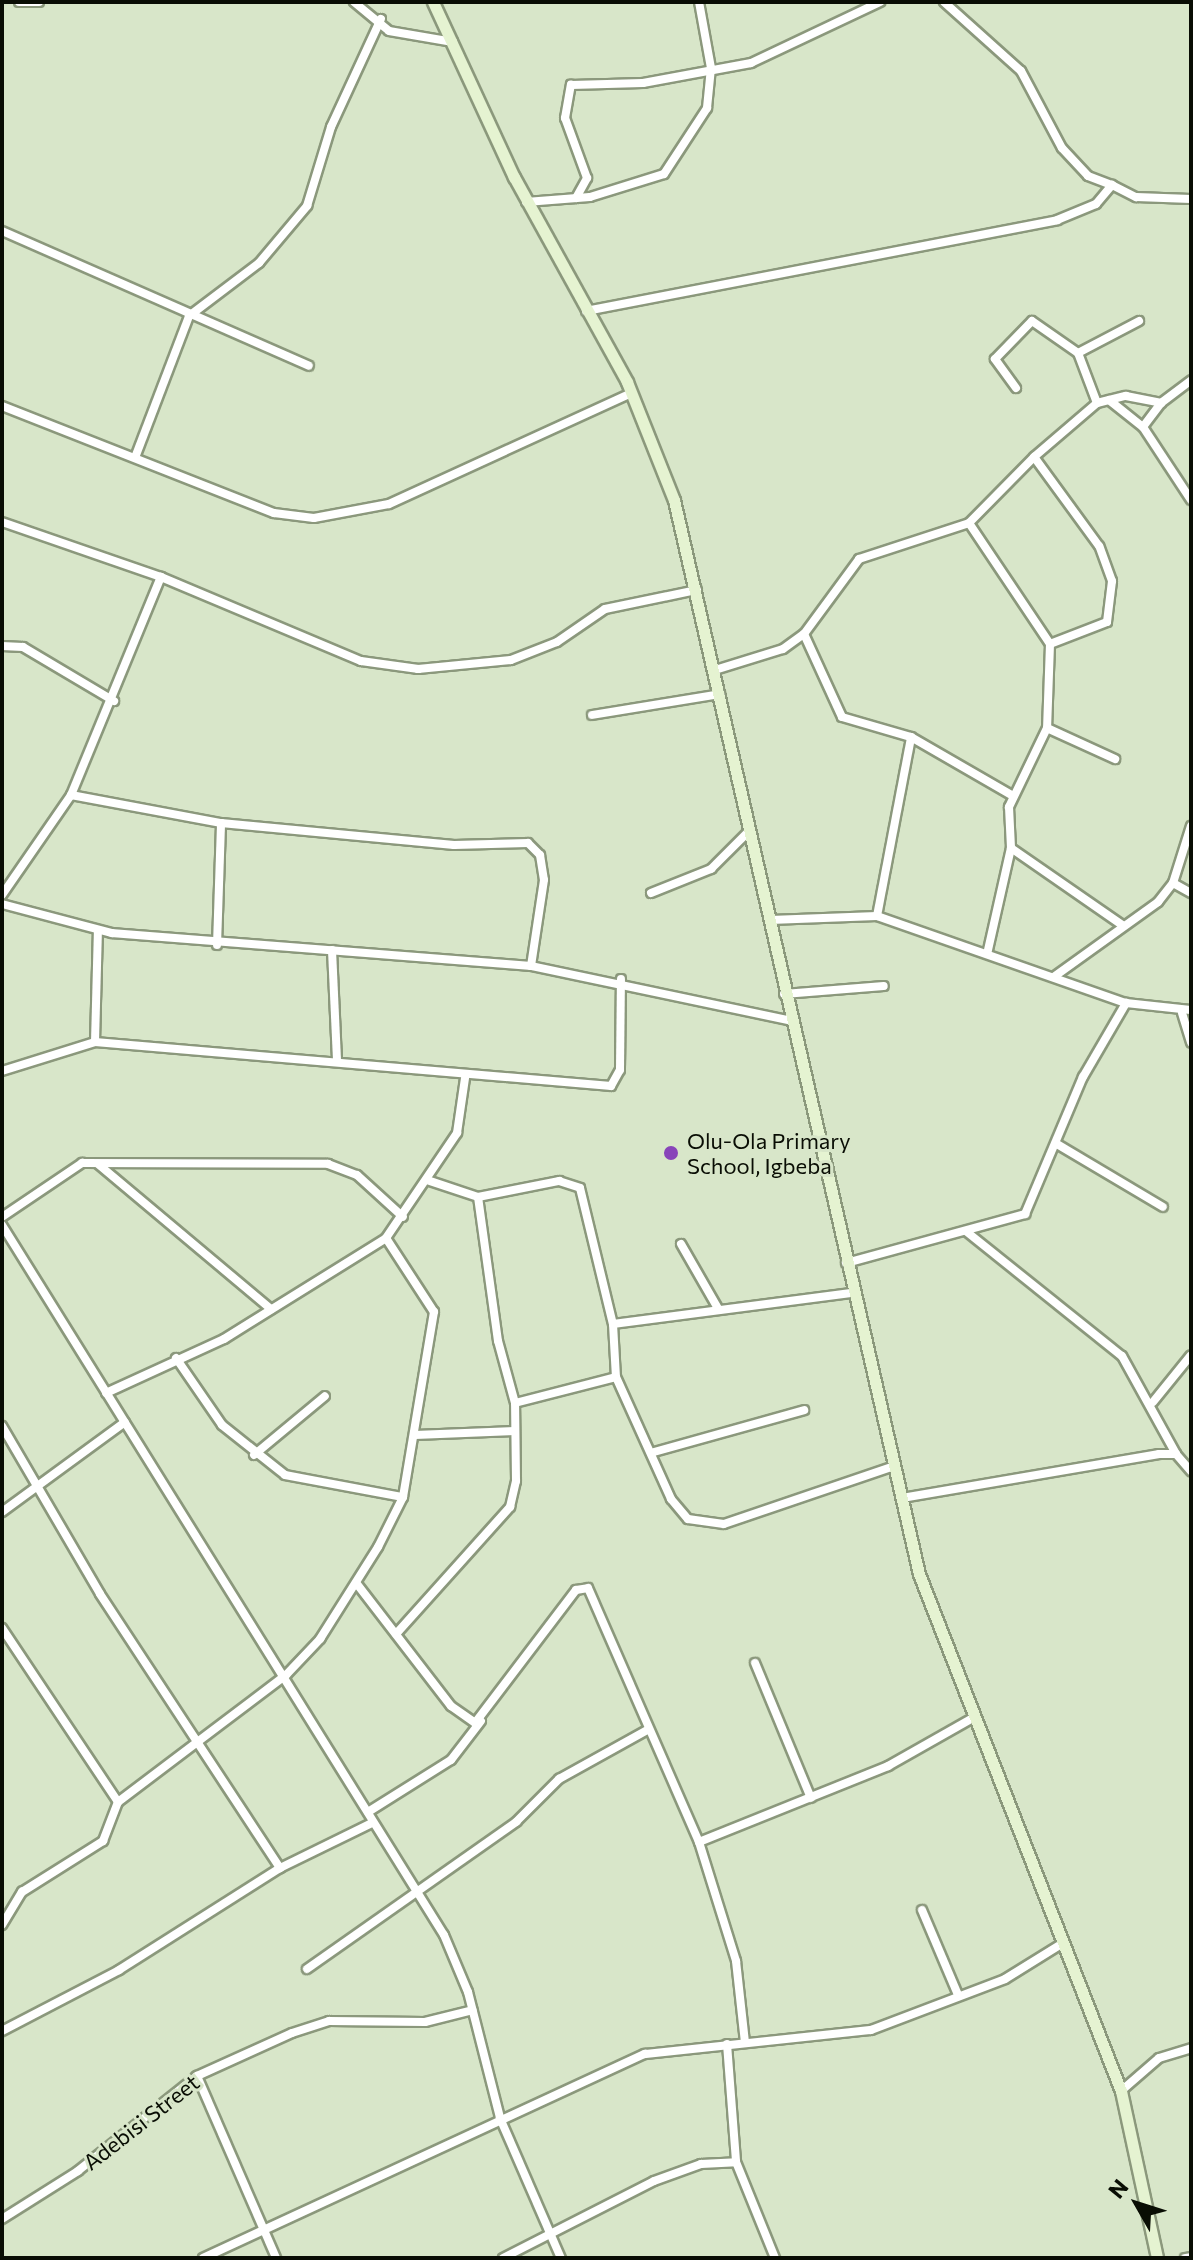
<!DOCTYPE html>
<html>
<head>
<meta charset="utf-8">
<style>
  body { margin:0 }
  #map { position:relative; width:1193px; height:2260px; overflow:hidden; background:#d8e6c9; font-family:Commissioner,sans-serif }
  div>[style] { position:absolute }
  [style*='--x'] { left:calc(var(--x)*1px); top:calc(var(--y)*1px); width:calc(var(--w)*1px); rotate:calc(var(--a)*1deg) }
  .roads { filter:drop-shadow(2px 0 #8b987c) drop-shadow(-2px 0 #8b987c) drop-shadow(0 2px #8b987c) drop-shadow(0 -2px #8b987c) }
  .street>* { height:8px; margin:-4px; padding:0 4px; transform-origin:4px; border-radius:4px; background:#fff }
  .secondary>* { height:11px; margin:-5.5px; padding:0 5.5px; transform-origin:5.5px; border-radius:5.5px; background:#e5f3d1 }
  .dots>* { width:22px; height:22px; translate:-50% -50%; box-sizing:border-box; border:4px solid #d8e6c9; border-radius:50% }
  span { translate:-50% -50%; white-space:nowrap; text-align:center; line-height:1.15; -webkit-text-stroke:6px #d8e6c9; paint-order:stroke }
  .poi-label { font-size:22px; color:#090d04 }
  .left { translate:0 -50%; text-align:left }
  .street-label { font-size:22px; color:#090d04 }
  .frame { position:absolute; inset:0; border:4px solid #090d04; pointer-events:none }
  .north { position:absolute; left:1097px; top:2164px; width:80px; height:80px; -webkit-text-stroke:6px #d8e6c9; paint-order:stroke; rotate:309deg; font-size:22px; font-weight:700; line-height:32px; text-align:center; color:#090d04 }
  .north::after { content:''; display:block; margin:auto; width:28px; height:36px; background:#090d04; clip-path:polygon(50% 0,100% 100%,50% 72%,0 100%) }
</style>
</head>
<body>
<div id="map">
  <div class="roads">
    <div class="street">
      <i style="--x:19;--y:2;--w:20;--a:0"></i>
      <i style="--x:354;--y:2;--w:45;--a:39.6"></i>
      <i style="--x:389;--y:31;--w:65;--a:9.8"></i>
      <i style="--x:944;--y:2;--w:103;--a:41.9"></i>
      <i style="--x:1021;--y:71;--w:87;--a:62"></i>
      <i style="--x:1062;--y:148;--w:38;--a:47"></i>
      <i style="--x:1088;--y:176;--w:26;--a:21"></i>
      <i style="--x:576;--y:198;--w:23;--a:-61"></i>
      <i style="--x:587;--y:178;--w:64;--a:-110.1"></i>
      <i style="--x:565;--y:118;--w:34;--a:-80"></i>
      <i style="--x:571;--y:85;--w:72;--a:-1.6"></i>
      <i style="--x:643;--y:83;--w:110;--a:-10.5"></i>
      <i style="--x:751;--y:63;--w:143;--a:-25.3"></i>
      <i style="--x:526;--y:202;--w:64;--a:-4.5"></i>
      <i style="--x:590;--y:197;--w:77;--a:-17.3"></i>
      <i style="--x:664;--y:174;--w:79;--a:-56.9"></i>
      <i style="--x:707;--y:108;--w:40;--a:-84.3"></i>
      <i style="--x:711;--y:68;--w:67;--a:-100.3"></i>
      <i style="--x:2;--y:231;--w:335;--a:23.7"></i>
      <i style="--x:586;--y:311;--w:480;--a:-10.9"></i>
      <i style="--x:1057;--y:220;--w:42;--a:-22.3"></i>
      <i style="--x:1096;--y:204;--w:25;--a:-50"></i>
      <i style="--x:1112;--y:185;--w:27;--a:27"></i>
      <i style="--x:1136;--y:197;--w:55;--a:2.1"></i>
      <i style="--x:1016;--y:388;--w:36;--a:-126"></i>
      <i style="--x:995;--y:359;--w:53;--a:-45.8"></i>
      <i style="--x:1032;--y:321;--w:56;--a:34.8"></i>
      <i style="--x:1109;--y:400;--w:43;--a:38.5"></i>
      <i style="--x:1097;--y:403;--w:53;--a:-110.8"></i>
      <i style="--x:1078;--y:353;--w:69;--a:-27.7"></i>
      <i style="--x:1161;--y:403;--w:30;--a:127"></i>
      <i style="--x:1143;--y:427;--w:87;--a:56.7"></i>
      <i style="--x:2;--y:406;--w:292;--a:21.5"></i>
      <i style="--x:274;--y:513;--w:40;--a:7.1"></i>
      <i style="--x:314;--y:518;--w:76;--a:-10.6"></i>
      <i style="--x:389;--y:504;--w:267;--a:-24.6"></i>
      <i style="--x:136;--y:455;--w:149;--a:-69.1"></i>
      <i style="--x:189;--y:316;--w:88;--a:-37.1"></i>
      <i style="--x:259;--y:263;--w:75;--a:-49.9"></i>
      <i style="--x:307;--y:206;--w:83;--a:-73.1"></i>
      <i style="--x:331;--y:127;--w:119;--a:-65.2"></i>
      <i style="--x:2;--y:522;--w:168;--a:19.1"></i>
      <i style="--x:161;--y:577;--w:217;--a:22.8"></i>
      <i style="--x:361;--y:661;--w:58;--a:8"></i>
      <i style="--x:418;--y:669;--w:93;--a:-5.5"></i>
      <i style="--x:511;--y:660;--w:49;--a:-21.4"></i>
      <i style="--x:557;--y:642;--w:58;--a:-34.5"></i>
      <i style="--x:605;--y:609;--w:94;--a:-11.7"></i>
      <i style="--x:969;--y:523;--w:146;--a:56.2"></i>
      <i style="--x:1050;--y:644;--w:84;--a:92"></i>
      <i style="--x:1047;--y:728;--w:88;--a:115.7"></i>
      <i style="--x:1009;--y:807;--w:41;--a:87.2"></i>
      <i style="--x:1011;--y:848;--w:105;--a:102.7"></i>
      <i style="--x:804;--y:634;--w:91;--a:65.4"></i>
      <i style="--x:842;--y:717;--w:72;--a:16.2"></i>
      <i style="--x:911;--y:737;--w:118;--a:30"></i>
      <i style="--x:1050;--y:644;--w:61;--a:-21.1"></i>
      <i style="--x:1107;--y:622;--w:41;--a:-83"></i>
      <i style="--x:1112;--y:581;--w:37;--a:-110"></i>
      <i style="--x:1099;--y:546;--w:110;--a:-126.1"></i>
      <i style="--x:1034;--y:457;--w:83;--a:-40.6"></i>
      <i style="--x:1097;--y:403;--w:30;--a:-14"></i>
      <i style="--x:1126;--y:396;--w:36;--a:11"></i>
      <i style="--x:1161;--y:403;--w:38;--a:-37"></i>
      <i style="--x:2;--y:646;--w:21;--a:3"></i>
      <i style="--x:23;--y:647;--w:106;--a:30.7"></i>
      <i style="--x:715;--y:670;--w:71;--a:-17.2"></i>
      <i style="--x:783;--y:649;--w:26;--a:-36"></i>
      <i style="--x:804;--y:634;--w:93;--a:-53.7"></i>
      <i style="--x:859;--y:559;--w:116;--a:-18.1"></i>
      <i style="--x:969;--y:523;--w:93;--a:-45.4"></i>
      <i style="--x:592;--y:715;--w:130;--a:-9.3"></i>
      <i style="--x:1047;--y:728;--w:75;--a:24.5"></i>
      <i style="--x:71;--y:795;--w:153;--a:10.6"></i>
      <i style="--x:221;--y:823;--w:234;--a:5.4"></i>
      <i style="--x:454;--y:845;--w:74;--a:-1.5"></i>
      <i style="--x:528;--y:843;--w:17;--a:45"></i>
      <i style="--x:540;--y:855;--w:25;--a:81"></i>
      <i style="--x:544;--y:880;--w:87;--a:98.6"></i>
      <i style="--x:1011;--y:848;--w:135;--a:34.7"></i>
      <i style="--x:1173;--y:883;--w:21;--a:29"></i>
      <i style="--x:651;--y:893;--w:65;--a:-21.8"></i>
      <i style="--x:711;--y:869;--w:54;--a:-45"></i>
      <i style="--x:2;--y:895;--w:121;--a:-55.4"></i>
      <i style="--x:71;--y:795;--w:236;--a:-67.6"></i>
      <i style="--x:2;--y:904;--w:114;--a:14.8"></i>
      <i style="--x:112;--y:933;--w:420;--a:4.5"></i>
      <i style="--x:531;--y:966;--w:266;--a:11.9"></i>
      <i style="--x:877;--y:916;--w:182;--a:-79.2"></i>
      <i style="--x:770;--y:920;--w:107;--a:-2.1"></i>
      <i style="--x:877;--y:916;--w:264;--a:19.3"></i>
      <i style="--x:1126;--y:1003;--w:65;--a:6.1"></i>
      <i style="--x:217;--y:945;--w:122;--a:-88.1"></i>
      <i style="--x:332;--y:950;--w:110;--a:87.4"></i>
      <i style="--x:1055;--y:976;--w:127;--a:-35.7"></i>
      <i style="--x:1158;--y:902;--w:24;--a:-52"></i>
      <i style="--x:1173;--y:883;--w:60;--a:-72.5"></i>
      <i style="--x:784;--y:994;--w:100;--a:-4.6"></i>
      <i style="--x:1182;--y:1013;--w:31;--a:73"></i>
      <i style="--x:95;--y:1042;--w:518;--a:4.87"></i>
      <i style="--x:611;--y:1086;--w:18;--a:-61"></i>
      <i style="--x:620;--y:1070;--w:91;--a:-89.4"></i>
      <i style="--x:2;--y:1071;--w:97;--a:-17.3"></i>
      <i style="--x:95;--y:1042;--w:112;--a:-88.5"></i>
      <i style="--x:1057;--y:1144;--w:123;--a:30.7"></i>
      <i style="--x:98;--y:1164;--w:226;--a:40"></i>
      <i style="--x:478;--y:1197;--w:83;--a:-11.2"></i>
      <i style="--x:559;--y:1181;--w:22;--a:18"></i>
      <i style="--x:580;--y:1188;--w:140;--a:76.4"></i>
      <i style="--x:613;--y:1324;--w:53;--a:86.8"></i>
      <i style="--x:616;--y:1377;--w:134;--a:65.7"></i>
      <i style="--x:671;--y:1499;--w:26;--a:50"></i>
      <i style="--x:688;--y:1519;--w:36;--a:8"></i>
      <i style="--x:724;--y:1524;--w:176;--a:-18.8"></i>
      <i style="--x:2;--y:1217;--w:97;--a:-34"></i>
      <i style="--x:82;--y:1163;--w:246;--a:0.2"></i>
      <i style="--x:328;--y:1164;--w:31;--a:21"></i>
      <i style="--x:357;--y:1175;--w:62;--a:42.4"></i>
      <i style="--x:2;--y:1225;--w:836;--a:58.1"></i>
      <i style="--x:444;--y:1935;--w:62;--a:67.2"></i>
      <i style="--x:468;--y:1992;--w:130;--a:75.7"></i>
      <i style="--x:500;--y:2118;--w:153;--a:66.5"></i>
      <i style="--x:967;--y:1232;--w:198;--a:38.7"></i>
      <i style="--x:1122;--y:1356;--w:112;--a:61.1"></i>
      <i style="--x:681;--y:1244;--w:76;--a:60.1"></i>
      <i style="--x:846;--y:1263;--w:186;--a:-15.3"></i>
      <i style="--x:1025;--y:1214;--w:149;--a:-67.1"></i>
      <i style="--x:1083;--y:1077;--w:86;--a:-59.8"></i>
      <i style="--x:613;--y:1324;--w:240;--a:-7.4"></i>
      <i style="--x:176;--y:1358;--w:81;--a:55.5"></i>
      <i style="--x:222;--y:1425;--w:80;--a:38.4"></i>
      <i style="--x:285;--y:1475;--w:120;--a:10.6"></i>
      <i style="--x:106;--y:1393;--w:130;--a:-24.6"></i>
      <i style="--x:224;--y:1339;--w:191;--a:-31.9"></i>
      <i style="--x:386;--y:1238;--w:127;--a:-55.9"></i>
      <i style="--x:457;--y:1133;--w:56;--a:-81.7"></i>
      <i style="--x:1153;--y:1402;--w:60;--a:-51"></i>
      <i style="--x:515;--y:1403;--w:104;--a:-14.4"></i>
      <i style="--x:2;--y:1426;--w:194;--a:59.7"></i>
      <i style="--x:100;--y:1594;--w:328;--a:56.7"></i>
      <i style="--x:415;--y:1435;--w:100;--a:-2.3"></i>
      <i style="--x:654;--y:1452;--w:156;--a:-15.6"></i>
      <i style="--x:254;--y:1455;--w:92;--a:-39.7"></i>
      <i style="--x:902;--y:1498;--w:261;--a:-9.7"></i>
      <i style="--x:1159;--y:1454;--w:17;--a:0"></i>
      <i style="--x:1176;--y:1454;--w:23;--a:49"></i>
      <i style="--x:2;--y:1512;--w:152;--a:-36.2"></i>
      <i style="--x:357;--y:1584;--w:154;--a:52.4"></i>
      <i style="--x:451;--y:1706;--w:29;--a:35"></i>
      <i style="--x:475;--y:1723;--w:167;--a:-52.8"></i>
      <i style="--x:576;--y:1590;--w:12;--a:-9"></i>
      <i style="--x:588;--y:1588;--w:277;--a:66.4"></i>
      <i style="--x:699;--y:1842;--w:125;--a:72.7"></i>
      <i style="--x:736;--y:1961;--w:81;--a:83.7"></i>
      <i style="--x:2;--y:1628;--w:209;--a:56.3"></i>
      <i style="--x:396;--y:1634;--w:171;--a:-48.1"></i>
      <i style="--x:510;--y:1507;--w:27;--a:-77"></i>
      <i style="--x:516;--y:1481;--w:78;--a:-90.7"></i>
      <i style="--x:515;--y:1403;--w:64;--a:-105.3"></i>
      <i style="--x:498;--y:1341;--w:145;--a:-97.9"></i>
      <i style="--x:478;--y:1197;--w:51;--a:-161.6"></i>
      <i style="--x:755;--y:1663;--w:146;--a:67.5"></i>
      <i style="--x:368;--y:1812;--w:98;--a:-32.1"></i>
      <i style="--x:451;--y:1760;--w:49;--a:-52.4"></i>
      <i style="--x:699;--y:1842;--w:204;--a:-21.9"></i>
      <i style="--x:888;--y:1766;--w:98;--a:-29.5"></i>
      <i style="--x:922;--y:1910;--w:92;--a:67"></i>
      <i style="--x:2;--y:1925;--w:39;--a:-59"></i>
      <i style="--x:22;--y:1892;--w:96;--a:-32.2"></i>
      <i style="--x:103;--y:1841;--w:42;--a:-69"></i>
      <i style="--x:118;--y:1802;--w:211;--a:-37.1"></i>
      <i style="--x:286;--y:1675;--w:50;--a:-46.6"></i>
      <i style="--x:320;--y:1639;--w:109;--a:-57.8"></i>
      <i style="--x:378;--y:1547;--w:56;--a:-63.4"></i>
      <i style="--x:403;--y:1497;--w:188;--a:-80.5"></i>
      <i style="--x:434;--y:1312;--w:88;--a:-123"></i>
      <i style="--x:307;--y:1969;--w:256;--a:-35.1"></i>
      <i style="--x:516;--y:1822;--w:61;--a:-45"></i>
      <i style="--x:559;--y:1779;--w:101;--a:-29.1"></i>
      <i style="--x:2;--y:2031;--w:132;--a:-27.5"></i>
      <i style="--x:119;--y:1970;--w:191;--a:-32.4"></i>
      <i style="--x:280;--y:1868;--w:102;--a:-26.1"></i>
      <i style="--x:727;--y:2044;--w:118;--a:85.6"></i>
      <i style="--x:736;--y:2162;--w:104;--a:67.9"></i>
      <i style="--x:197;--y:2076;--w:198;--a:66.5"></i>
      <i style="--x:1121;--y:2091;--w:50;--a:-41"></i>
      <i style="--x:1159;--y:2058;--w:34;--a:-17"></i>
      <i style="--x:2;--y:2219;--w:90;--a:-32.3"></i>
      <i style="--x:78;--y:2171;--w:152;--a:-38.6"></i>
      <i style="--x:197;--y:2076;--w:104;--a:-24.4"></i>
      <i style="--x:292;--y:2033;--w:39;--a:-18"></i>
      <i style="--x:329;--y:2021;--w:96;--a:0.6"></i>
      <i style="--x:425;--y:2022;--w:49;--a:-14"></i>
      <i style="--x:203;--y:2258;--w:487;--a:-24.8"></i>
      <i style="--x:645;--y:2054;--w:227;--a:-6.1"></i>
      <i style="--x:871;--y:2030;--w:143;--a:-20.8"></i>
      <i style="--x:1005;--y:1979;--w:68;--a:-31.8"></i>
      <i style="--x:503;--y:2258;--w:169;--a:-27"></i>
      <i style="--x:654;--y:2181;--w:50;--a:-19.9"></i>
      <i style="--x:701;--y:2164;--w:35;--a:-3"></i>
      <i style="--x:1185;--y:2258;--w:6;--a:-9"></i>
    </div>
    <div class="secondary">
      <i style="--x:433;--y:2;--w:193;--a:65.2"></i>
      <i style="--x:514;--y:177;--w:234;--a:61.1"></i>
      <i style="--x:627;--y:382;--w:127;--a:68.3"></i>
      <i style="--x:674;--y:500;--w:1102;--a:77.15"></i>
      <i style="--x:919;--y:1574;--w:555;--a:68.66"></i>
      <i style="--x:1121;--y:2091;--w:171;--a:77.8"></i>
    </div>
  </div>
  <div class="dots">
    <i style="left:671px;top:1153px;background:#8844b9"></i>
  </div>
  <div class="poi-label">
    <span class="left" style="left:687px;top:1153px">Olu-Ola Primary<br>School, Igbeba</span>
  </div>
  <div class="street-label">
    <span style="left:141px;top:2122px;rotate:-38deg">Adebisi Street</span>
  </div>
  <div class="frame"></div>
  <div class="north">N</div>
</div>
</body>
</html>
